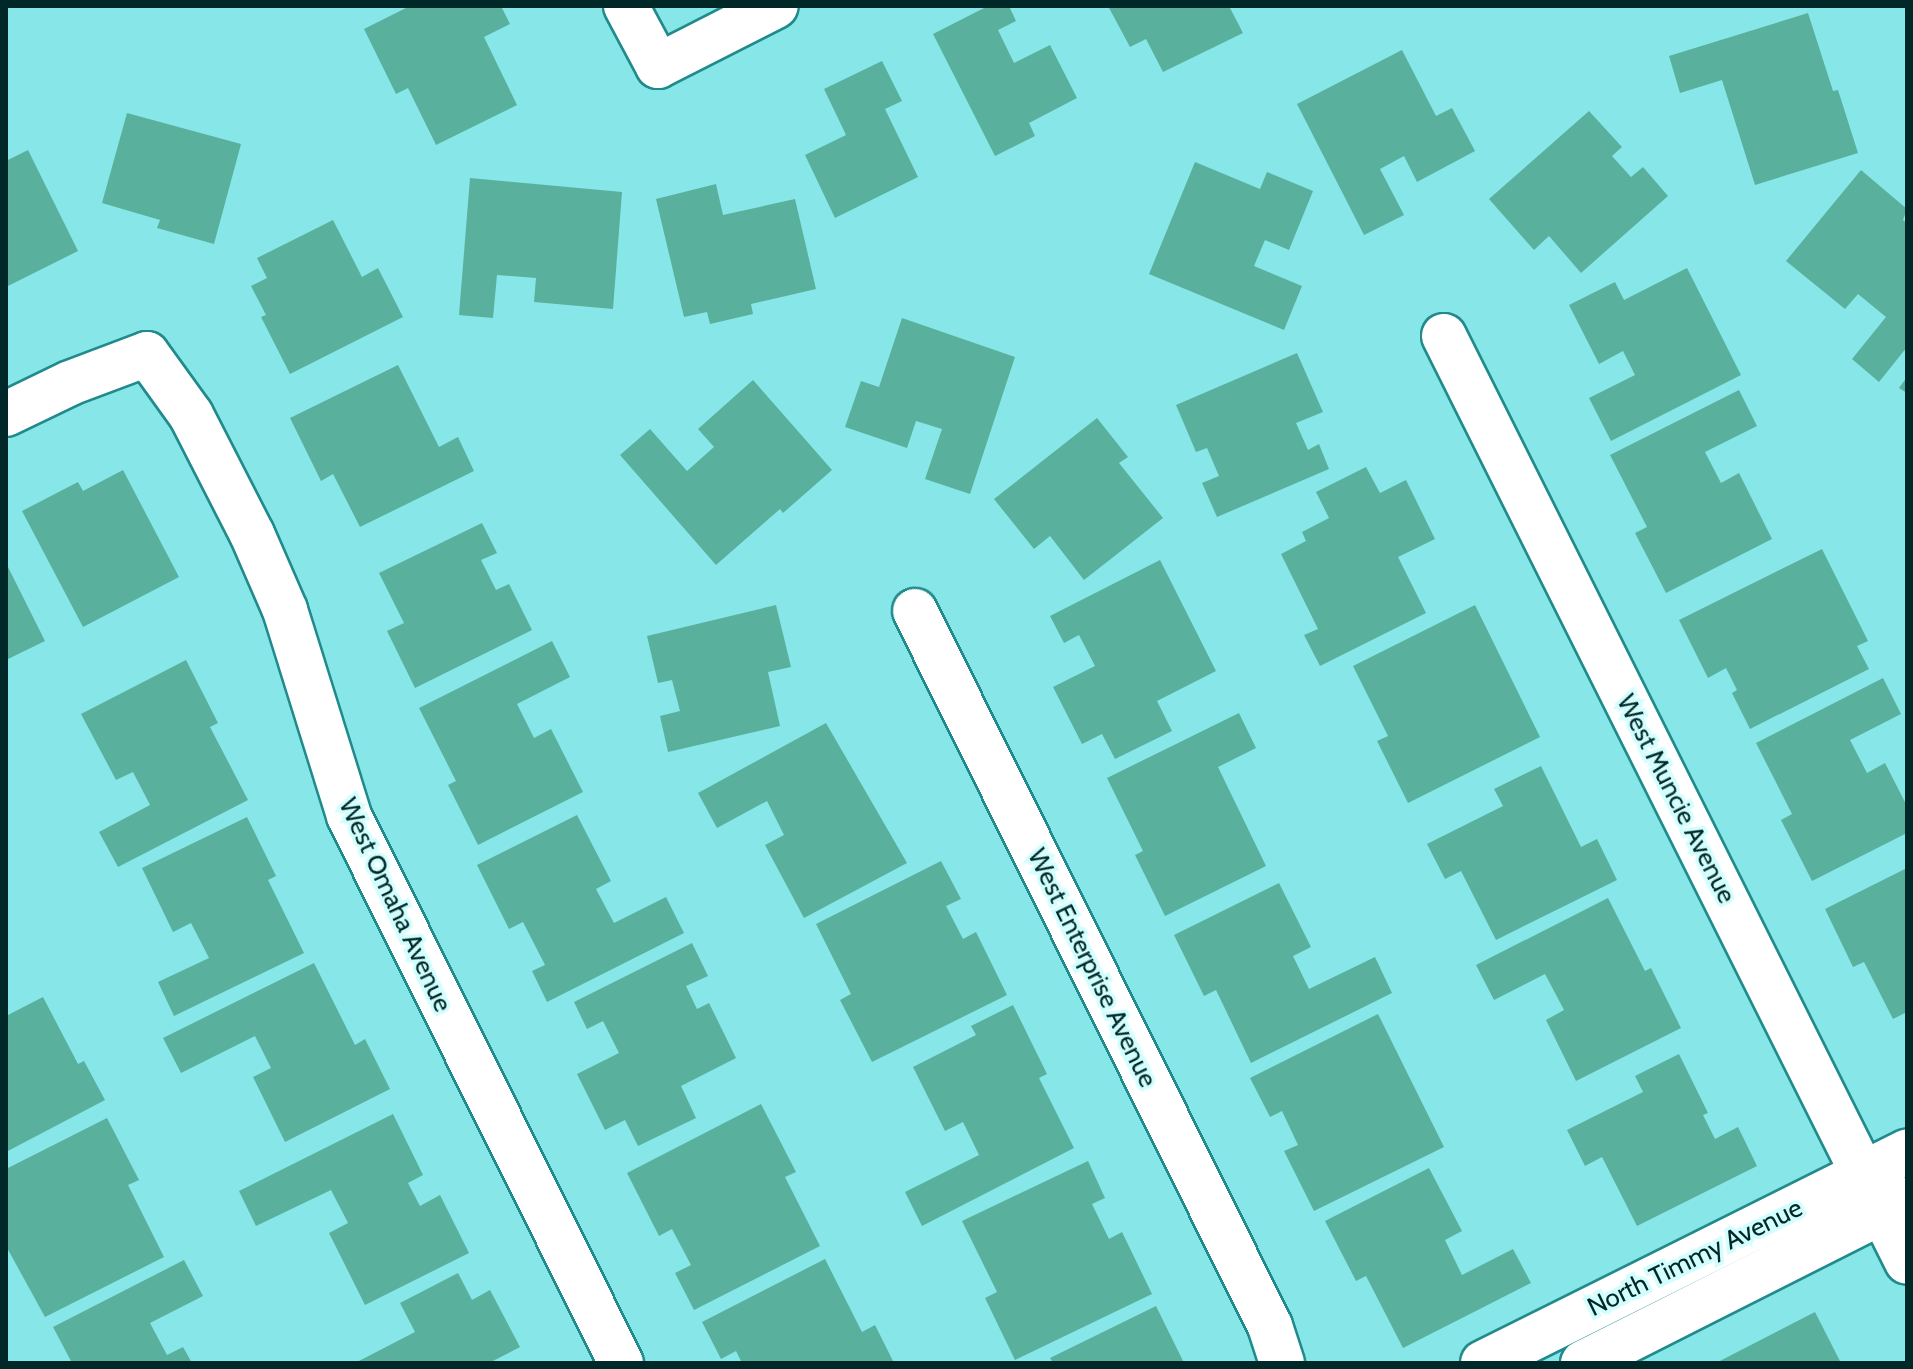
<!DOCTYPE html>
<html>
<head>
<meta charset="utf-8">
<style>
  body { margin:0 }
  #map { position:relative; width:1913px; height:1369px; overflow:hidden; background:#87e6e7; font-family:Cabin,sans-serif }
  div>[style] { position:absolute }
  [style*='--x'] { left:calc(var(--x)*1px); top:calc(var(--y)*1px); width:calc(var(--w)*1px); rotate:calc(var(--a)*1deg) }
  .building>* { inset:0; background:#59b19d }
  .roads { filter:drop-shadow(2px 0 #218a8c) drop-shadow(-2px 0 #218a8c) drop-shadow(0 2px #218a8c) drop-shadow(0 -2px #218a8c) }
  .minor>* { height:44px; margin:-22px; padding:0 22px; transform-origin:22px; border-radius:22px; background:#fff }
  span { translate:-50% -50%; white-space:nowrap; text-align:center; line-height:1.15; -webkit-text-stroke:7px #d2fefe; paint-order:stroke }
  .street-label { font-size:26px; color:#002829 }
  .frame { position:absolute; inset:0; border:8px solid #002829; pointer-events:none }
</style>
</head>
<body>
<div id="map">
  <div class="building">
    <i style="clip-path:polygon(410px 6px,501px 6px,510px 24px,484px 37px,517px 105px,436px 145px,408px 88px,396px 94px,364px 29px)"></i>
    <i style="clip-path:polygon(988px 6px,1009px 6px,1016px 21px,998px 30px,1014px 63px,1050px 45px,1077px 98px,1029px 123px,1035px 136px,995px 156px,933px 34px)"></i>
    <i style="clip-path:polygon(1108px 6px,1229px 6px,1243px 33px,1163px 72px,1146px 39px,1130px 47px)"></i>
    <i style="clip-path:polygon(1808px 13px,1833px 91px,1838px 90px,1858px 153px,1755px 185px,1722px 80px,1680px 93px,1669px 56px)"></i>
    <i style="clip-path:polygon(1402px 50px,1436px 116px,1452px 108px,1475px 151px,1417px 182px,1404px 156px,1380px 169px,1404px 215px,1364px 235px,1297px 104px)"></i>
    <i style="clip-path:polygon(882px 61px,902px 101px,885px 109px,918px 177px,835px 218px,805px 155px,846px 135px,824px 89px)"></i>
    <i style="clip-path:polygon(1589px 111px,1622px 147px,1612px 156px,1631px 177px,1643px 167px,1668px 196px,1581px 273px,1549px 236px,1534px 250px,1489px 199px)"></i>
    <i style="clip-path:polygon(127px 113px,241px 144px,214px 244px,157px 228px,160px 220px,102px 203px)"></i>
    <i style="clip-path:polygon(28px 150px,78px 251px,6px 287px,6px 161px)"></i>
    <i style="clip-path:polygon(1195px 162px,1260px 189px,1267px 172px,1313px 191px,1289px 250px,1265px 240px,1254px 266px,1302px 286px,1284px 330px,1149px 274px)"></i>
    <i style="clip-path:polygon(1861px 170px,1907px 209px,1903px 220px,1907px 223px,1907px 347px,1879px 382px,1852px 359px,1886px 317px,1858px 294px,1845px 309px,1786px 261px)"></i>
    <i style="clip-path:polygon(470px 178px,622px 192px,613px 309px,534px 302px,536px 278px,497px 275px,493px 318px,459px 315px)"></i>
    <i style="clip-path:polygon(716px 184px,723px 215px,795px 199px,816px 289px,751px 304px,753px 314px,710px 324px,707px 312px,684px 317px,656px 199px)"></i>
    <i style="clip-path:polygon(333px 220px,362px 277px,378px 268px,403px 317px,290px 374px,261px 317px,266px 315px,251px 286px,267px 278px,257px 258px)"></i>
    <i style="clip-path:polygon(1687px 268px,1741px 375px,1611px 441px,1589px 398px,1635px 375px,1623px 351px,1599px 364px,1569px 305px,1615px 282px,1624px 300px)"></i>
    <i style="clip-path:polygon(902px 318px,1015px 357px,970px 494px,925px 479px,942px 429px,916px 421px,907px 448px,845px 427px,861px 381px,879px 387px)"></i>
    <i style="clip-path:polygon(1297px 353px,1323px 412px,1296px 423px,1308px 450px,1319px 444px,1329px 469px,1217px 517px,1202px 483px,1219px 476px,1207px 448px,1196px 452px,1176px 405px)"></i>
    <i style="clip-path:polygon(398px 365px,439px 447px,458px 437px,474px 471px,360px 527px,333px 474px,321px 481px,290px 418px)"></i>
    <i style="clip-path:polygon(1907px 377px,1907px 393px,1899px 388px)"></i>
    <i style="clip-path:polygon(753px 380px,832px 470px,783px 513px,780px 509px,716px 565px,620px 455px,650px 429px,687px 471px,714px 447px,698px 429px)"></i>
    <i style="clip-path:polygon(1739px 390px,1757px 426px,1705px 452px,1721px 483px,1739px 473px,1772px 539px,1666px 593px,1635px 533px,1647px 527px,1610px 455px)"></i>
    <i style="clip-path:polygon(1097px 418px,1128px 457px,1119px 463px,1163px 518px,1084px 580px,1050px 536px,1034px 549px,994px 499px)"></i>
    <i style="clip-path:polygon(1366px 467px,1380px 493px,1406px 480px,1435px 539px,1398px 557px,1426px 613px,1320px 666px,1304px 635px,1318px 629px,1281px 554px,1306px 541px,1302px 532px,1329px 518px,1316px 492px)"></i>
    <i style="clip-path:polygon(123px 470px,179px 577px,83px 627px,22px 511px,78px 482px,83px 491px)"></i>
    <i style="clip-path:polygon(482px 523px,497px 553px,481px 560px,496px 590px,509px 584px,532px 630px,415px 688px,387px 631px,404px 623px,379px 573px)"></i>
    <i style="clip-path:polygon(1822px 549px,1868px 641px,1857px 646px,1869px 669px,1750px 729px,1732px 693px,1737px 690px,1726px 668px,1708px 678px,1679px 620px)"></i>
    <i style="clip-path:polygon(1160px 560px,1216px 671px,1157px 701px,1172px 731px,1115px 759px,1102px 734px,1082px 744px,1053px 687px,1095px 666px,1079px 635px,1064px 643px,1050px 616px)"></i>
    <i style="clip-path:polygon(6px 563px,45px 641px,6px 660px)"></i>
    <i style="clip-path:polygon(776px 605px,791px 667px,768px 672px,780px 726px,668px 752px,660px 716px,680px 711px,672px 680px,658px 683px,647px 636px)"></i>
    <i style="clip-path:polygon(1475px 605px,1540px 737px,1408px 803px,1377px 741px,1388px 736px,1353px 666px)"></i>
    <i style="clip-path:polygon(552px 641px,570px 677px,517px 704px,534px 738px,551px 729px,583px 792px,478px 845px,448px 785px,456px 781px,419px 708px)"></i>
    <i style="clip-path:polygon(186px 660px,218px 723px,210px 727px,248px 800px,118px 867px,99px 832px,150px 805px,133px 772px,116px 780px,81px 714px)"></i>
    <i style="clip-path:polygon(1883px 678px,1901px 714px,1850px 740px,1867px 773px,1885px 763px,1907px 806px,1907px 833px,1812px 881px,1781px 820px,1792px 814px,1756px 743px)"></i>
    <i style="clip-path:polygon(1239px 713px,1256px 748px,1218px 767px,1266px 866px,1165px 916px,1135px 855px,1143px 851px,1107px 778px)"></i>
    <i style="clip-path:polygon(826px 723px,907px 863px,804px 918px,765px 845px,784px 835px,767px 801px,717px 828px,698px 793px)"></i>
    <i style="clip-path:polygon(1541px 766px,1581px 847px,1597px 839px,1617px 880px,1496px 940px,1461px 871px,1445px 879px,1427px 844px,1503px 806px,1494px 789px)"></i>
    <i style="clip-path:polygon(577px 815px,611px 881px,596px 889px,614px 923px,666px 897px,684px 933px,547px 1002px,532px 971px,545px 965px,523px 922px,509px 929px,477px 865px)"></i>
    <i style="clip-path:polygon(247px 817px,276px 876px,268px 880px,304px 953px,174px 1016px,158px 982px,209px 958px,191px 923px,173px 932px,142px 868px)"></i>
    <i style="clip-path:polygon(941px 861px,961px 899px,946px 906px,963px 939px,976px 932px,1007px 995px,872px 1062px,840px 1000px,851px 994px,816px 924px)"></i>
    <i style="clip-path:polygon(1907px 868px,1907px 1012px,1893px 1019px,1864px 962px,1853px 967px,1825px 909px)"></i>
    <i style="clip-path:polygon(1279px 883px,1311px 947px,1293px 956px,1309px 989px,1375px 957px,1392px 993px,1251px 1063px,1216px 990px,1204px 996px,1174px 935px)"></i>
    <i style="clip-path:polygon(1608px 898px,1645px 971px,1651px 968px,1681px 1028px,1576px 1081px,1546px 1020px,1564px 1010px,1545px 974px,1494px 1000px,1476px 965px)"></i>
    <i style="clip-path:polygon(692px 943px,708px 976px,686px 986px,697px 1009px,709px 1003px,736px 1058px,681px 1086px,696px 1118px,638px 1146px,625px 1120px,605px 1130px,577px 1074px,619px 1053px,603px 1021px,587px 1029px,574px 1002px)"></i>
    <i style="clip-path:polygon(314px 963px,355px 1045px,365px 1039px,390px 1089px,285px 1142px,253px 1077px,271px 1068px,255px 1036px,181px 1073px,163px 1038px)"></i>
    <i style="clip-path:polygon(43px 997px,78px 1064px,84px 1061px,105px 1100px,6px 1152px,6px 1016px)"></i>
    <i style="clip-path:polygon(1013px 1005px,1047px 1074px,1039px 1078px,1074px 1148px,922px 1226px,905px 1192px,979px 1155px,963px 1122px,945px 1131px,913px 1067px,976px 1035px,971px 1026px)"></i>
    <i style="clip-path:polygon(1378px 1014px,1444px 1147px,1314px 1211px,1284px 1151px,1298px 1145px,1282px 1111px,1270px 1117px,1250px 1078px)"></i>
    <i style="clip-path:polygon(1679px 1054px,1708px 1113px,1703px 1115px,1715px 1139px,1738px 1127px,1757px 1166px,1637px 1226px,1602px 1157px,1585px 1166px,1567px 1130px,1643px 1092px,1635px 1076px)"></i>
    <i style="clip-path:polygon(761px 1104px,796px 1172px,785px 1177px,820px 1246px,694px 1310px,675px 1273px,691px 1265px,672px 1229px,659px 1236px,627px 1173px)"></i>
    <i style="clip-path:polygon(393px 1114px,423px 1175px,408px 1183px,420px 1206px,440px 1195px,469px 1253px,365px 1305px,329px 1233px,348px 1223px,331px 1190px,256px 1226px,239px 1191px)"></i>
    <i style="clip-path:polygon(107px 1118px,139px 1180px,128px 1185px,164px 1257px,45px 1317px,6px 1246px,6px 1169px)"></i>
    <i style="clip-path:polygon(1088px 1161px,1105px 1198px,1092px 1204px,1109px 1239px,1122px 1232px,1152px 1294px,1015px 1360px,985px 1298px,997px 1292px,962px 1221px)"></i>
    <i style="clip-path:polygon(1429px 1168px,1462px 1231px,1445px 1240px,1462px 1275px,1513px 1249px,1531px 1283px,1403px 1348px,1366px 1276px,1356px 1281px,1325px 1221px)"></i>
    <i style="clip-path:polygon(825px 1259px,862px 1332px,875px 1325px,894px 1363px,742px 1363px,736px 1351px,721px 1359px,702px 1322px)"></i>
    <i style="clip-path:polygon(184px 1260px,203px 1296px,150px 1323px,167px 1355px,183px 1347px,192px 1363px,72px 1363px,53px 1327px)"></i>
    <i style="clip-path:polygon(458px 1273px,472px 1300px,490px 1290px,520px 1347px,489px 1363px,355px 1363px,415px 1332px,400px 1303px)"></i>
    <i style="clip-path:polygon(1156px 1306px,1184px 1363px,1053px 1363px,1050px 1358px)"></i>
    <i style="clip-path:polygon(1815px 1312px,1841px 1363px,1716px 1363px)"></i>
  </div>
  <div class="roads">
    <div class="minor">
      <i style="--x:626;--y:6;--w:68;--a:61.9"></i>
      <i style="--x:658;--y:66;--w:132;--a:-27"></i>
      <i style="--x:1444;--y:336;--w:1035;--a:63.43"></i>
      <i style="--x:6;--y:414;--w:71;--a:-25.8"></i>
      <i style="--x:70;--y:383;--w:82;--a:-20.6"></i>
      <i style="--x:147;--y:354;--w:75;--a:54.2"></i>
      <i style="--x:191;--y:415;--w:134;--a:62.9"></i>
      <i style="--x:252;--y:534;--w:83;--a:66.5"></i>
      <i style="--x:285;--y:610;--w:216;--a:72.7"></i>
      <i style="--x:349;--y:816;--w:611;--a:63.56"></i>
      <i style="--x:915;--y:611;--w:798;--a:63.6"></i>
      <i style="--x:1270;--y:1326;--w:39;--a:72"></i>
      <i style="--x:1483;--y:1363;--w:474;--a:-26.5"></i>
      <i style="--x:1583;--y:1363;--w:363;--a:-26.8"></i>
    </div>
  </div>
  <div class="street-label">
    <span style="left:1676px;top:799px;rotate:63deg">West Muncie Avenue</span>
    <span style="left:395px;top:905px;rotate:65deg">West Omaha Avenue</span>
    <span style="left:1092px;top:968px;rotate:64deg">West Enterprise Avenue</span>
    <span style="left:1695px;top:1258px;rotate:-26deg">North Timmy Avenue</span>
  </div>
  <div class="frame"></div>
</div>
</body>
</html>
